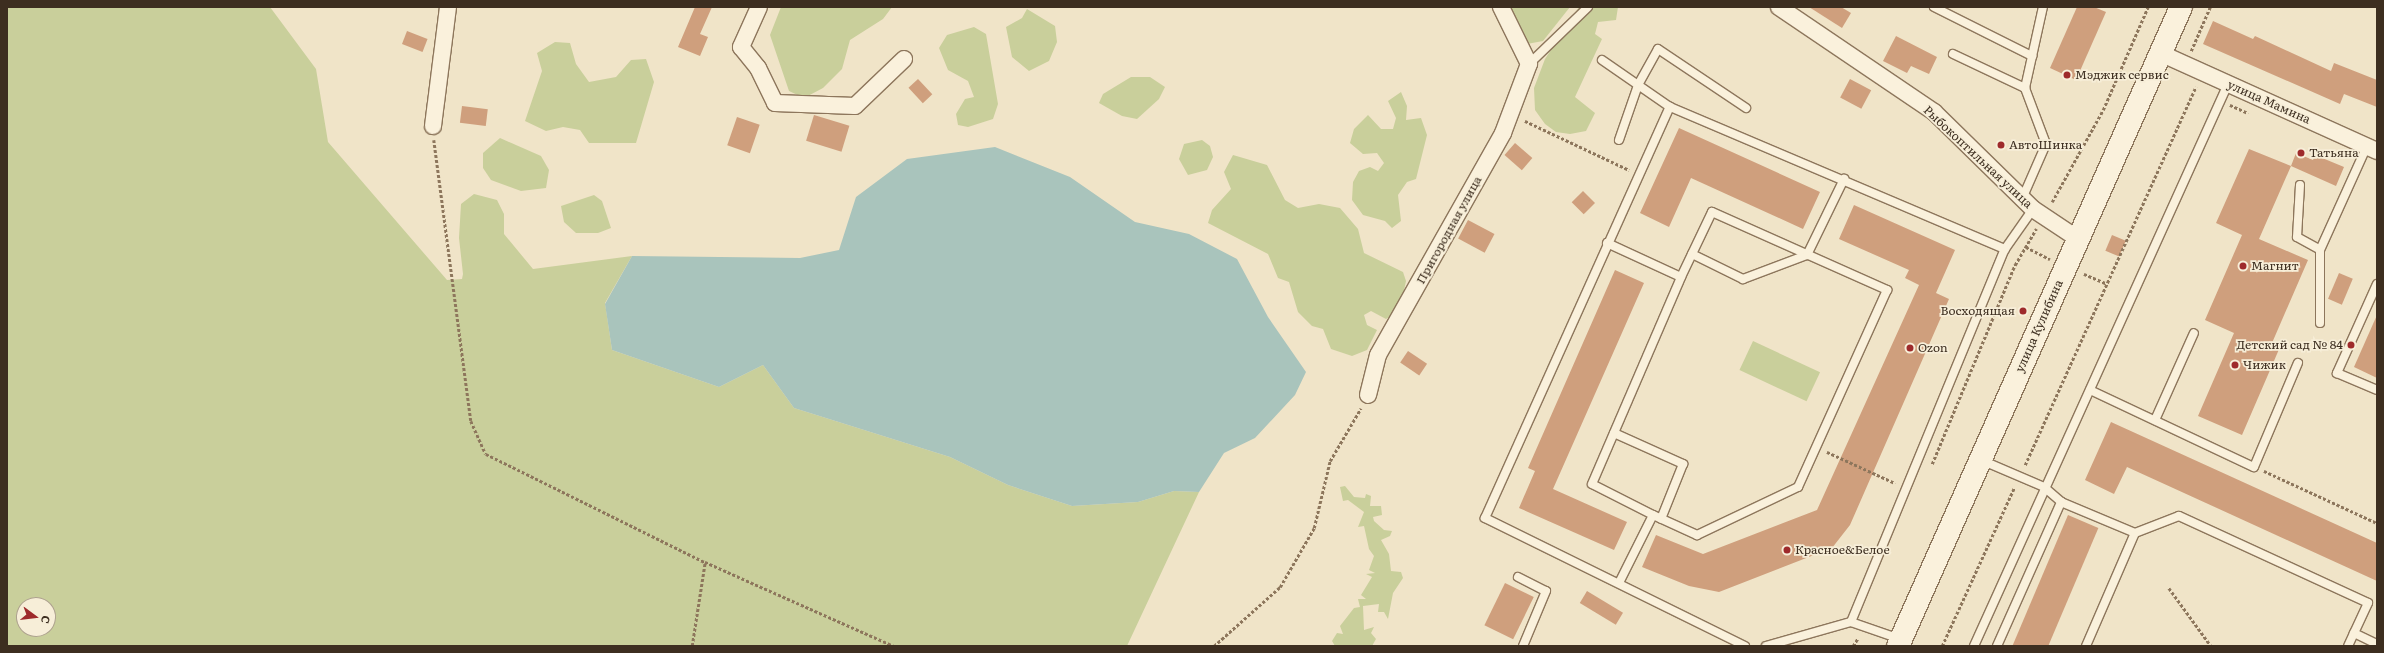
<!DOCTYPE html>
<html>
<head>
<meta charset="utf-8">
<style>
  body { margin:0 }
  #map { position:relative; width:2384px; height:653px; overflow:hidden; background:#f0e4c8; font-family:Literata,serif }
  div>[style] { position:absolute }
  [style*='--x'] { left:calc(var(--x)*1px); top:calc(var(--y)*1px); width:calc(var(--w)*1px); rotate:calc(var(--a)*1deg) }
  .green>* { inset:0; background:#c9cf9b; transform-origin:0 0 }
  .water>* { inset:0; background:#a9c4bc }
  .building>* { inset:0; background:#cf9f7d; transform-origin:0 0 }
  .path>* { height:2.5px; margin-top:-1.25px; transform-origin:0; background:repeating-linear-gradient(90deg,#8d765c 0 3px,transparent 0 5px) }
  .roads { filter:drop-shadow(1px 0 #8d765c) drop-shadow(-1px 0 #8d765c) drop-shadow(0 1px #8d765c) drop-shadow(0 -1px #8d765c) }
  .lane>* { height:8px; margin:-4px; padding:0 4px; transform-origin:4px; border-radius:4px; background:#faf1dc }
  .street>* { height:16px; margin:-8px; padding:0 8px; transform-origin:8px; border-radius:8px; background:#faf1dc }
  .secondary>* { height:22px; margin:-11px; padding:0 11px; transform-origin:11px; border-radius:11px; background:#faf1dc }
  .dots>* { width:11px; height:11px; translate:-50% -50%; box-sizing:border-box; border:2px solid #f7eed8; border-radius:50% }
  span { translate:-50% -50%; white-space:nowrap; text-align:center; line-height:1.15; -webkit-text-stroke:3.5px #f7eed8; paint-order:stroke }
  .poi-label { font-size:12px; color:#3d2e20 }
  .left { translate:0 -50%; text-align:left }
  .right { translate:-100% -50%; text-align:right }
  .street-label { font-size:12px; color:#3d2e20 }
  .frame { position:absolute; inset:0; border:8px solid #3d2e20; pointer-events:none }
  .north { position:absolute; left:16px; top:597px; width:40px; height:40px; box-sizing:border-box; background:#f7eed8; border:1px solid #ada18e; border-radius:50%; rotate:105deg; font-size:11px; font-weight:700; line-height:16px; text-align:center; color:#3d2e20 }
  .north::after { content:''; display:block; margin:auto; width:14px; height:18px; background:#9e2a2b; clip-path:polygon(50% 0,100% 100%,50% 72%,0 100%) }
</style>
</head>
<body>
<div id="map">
  <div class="green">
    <i style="clip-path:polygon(evenodd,7px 7px,270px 7px,316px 69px,328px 142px,447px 280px,462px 279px,463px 274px,459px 238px,461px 204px,474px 194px,497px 200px,504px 214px,504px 234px,533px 269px,632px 256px,605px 303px,612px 350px,719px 387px,763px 365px,794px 408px,950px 457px,1008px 485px,1072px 506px,1138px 502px,1174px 491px,1199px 492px,1127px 646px,7px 646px,7px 7px,24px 605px,48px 605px,48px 629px,24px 629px,24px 605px)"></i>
    <i style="clip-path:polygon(781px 7px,892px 7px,883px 19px,850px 40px,842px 69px,823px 88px,804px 98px,789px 91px,770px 35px)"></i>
    <i style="clip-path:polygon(1507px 7px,1570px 7px,1543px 41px,1527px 44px)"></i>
    <i style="clip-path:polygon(1579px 7px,1618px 7px,1616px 20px,1598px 22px,1595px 34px,1602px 39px,1575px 97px,1595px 113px,1586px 131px,1570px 134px,1556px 132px,1545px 124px,1535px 110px,1534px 88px,1545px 59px)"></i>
    <i style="clip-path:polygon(1027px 9px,1055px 26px,1057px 42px,1049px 61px,1029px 71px,1012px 57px,1006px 27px,1022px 18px)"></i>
    <i style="clip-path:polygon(974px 27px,986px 34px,998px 104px,993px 119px,968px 127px,958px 125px,956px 114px,965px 99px,974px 97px,968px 81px,948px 70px,939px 48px,947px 35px)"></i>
    <i style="clip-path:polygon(555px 42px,570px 43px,576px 64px,589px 82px,616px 77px,631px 60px,646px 59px,654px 82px,636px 143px,589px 143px,580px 130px,563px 127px,546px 131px,525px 121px,542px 71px,537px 53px)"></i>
    <i style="clip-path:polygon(1131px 77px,1150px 77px,1165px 87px,1159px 99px,1137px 119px,1122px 116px,1099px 103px,1103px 94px)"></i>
    <i style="clip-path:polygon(1401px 92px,1407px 106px,1406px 120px,1421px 118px,1427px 135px,1416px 179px,1407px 182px,1398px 195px,1401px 221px,1392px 228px,1385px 221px,1363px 215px,1352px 200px,1353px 182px,1359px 171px,1370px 167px,1378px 171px,1384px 163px,1377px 153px,1363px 154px,1350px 143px,1354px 129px,1368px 115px,1381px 129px,1393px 129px,1396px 118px,1388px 101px)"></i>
    <i style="clip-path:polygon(500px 138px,541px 156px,549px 170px,546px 188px,521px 191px,491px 180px,483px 168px,483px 153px)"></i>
    <i style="clip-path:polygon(1202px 140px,1210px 146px,1213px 157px,1207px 170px,1188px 175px,1179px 159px,1184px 144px)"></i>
    <i style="clip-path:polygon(1233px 155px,1267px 165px,1285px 200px,1298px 208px,1319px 204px,1340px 208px,1358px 229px,1364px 253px,1403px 272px,1406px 281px,1402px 300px,1394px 314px,1386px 319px,1371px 311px,1364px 315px,1367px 325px,1377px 330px,1367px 350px,1352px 356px,1331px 349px,1323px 329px,1312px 326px,1298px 312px,1289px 282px,1278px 278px,1268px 254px,1208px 223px,1212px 210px,1231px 189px,1224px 172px)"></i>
    <i style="clip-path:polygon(594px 195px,602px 201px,611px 228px,598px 233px,576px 233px,564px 222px,561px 206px)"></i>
    <i style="left:1753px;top:341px;width:74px;height:32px;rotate:25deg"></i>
    <i style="clip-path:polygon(1345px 486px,1354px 497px,1365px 498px,1366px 494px,1371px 496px,1370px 506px,1381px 506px,1382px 515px,1373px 517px,1374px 521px,1384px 530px,1392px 531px,1390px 536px,1381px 540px,1389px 554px,1391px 571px,1401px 572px,1403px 578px,1393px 593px,1388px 619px,1384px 612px,1378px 612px,1379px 604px,1363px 606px,1364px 630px,1374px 627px,1371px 633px,1376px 639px,1372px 646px,1335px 646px,1332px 641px,1337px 633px,1343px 634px,1340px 626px,1354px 608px,1360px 607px,1358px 599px,1366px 599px,1361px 595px,1372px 577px,1366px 574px,1375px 573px,1369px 570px,1374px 556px,1369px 549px,1364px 526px,1358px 527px,1364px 512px,1348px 500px,1343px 501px,1340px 487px)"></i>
  </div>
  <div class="water">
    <i style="clip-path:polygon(995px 147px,1070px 177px,1135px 222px,1189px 234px,1237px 259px,1268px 317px,1306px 372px,1295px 395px,1255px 438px,1224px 453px,1199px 492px,1174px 491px,1138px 502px,1072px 506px,1008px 485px,950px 457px,794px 408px,763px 365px,719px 387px,612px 350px,605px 304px,632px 256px,800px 258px,839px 250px,856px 197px,907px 159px)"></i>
  </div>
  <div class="building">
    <i style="clip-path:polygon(695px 7px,712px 7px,700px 34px,708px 37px,700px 56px,678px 47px)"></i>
    <i style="clip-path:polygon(1809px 7px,1841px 7px,1851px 13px,1842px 28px)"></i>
    <i style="clip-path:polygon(2077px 7px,2094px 7px,2106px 12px,2076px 80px,2050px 68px)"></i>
    <i style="clip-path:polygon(2213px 21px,2253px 39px,2255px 36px,2331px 71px,2334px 63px,2377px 80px,2377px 107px,2344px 94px,2340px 104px,2203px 44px)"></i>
    <i style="left:407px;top:31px;width:22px;height:14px;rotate:21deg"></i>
    <i style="clip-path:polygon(1896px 36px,1937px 57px,1929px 74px,1911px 66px,1907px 73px,1883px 61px)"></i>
    <i style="left:918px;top:79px;width:21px;height:13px;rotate:47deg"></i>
    <i style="left:1850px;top:79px;width:24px;height:21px;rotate:28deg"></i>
    <i style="left:462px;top:106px;width:26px;height:17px;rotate:7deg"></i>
    <i style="left:814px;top:115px;width:37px;height:27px;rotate:17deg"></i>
    <i style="left:737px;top:117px;width:24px;height:30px;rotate:19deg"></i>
    <i style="clip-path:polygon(1679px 128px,1820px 192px,1803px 229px,1691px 178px,1669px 227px,1640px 213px)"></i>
    <i style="left:1515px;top:143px;width:23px;height:16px;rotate:41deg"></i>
    <i style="clip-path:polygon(2249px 149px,2291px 166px,2259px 239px,2308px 260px,2272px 343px,2280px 347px,2242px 435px,2198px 416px,2234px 333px,2205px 320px,2242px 235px,2216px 223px)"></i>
    <i style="clip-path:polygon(2296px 153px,2313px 160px,2315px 155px,2344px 167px,2336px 186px,2291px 166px)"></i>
    <i style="left:1583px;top:191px;width:17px;height:16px;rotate:45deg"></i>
    <i style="clip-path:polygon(1854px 205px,1955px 250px,1936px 293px,1949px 299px,1850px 525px,1832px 548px,1719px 592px,1689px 586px,1642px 567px,1656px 535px,1703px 554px,1817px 510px,1919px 285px,1905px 278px,1909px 270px,1839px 239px)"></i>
    <i style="left:1468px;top:220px;width:30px;height:21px;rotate:28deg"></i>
    <i style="left:2112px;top:235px;width:15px;height:17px;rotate:23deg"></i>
    <i style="clip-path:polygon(1615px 270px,1644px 283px,1553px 489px,1627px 522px,1614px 550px,1519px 508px,1535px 471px,1528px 468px)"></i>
    <i style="left:2339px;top:273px;width:15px;height:28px;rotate:23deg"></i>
    <i style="clip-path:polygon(2377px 315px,2377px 378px,2354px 367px)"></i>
    <i style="left:1408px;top:351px;width:23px;height:14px;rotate:34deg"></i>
    <i style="clip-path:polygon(2111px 422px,2377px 543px,2377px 581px,2127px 467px,2114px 494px,2085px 480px)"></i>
    <i style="left:2068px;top:515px;width:33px;height:144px;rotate:23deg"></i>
    <i style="left:1505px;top:583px;width:32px;height:47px;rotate:26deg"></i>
    <i style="left:1587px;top:591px;width:42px;height:14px;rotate:31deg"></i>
  </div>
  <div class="path">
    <i style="--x:2191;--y:51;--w:48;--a:-66.6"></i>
    <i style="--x:2230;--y:105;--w:20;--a:24"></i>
    <i style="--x:1525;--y:121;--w:115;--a:25.2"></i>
    <i style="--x:434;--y:140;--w:283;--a:82.5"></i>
    <i style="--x:471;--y:421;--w:36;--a:66"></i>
    <i style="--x:486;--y:454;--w:244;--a:26.3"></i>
    <i style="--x:705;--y:562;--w:207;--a:24"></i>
    <i style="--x:2052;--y:202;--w:105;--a:-61"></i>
    <i style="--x:2103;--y:110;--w:112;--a:-66.4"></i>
    <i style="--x:2026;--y:247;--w:27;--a:27"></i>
    <i style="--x:2084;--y:274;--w:25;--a:23"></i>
    <i style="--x:1827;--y:452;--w:75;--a:24.5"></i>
    <i style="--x:1932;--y:464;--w:216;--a:-67.4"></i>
    <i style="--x:2015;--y:265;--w:42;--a:-59.7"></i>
    <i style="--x:2025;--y:465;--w:415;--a:-65.7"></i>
    <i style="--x:2264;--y:471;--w:124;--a:24.7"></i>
    <i style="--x:2169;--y:588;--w:72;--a:54.1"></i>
    <i style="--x:692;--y:646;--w:85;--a:-81.2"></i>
    <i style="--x:1214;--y:646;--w:89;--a:-41.8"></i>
    <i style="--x:1280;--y:587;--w:68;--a:-60"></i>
    <i style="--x:1314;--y:528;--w:69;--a:-76.6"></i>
    <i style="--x:1330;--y:461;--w:61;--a:-59.7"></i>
    <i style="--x:1853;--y:646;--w:9;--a:-58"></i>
    <i style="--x:1942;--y:646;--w:174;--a:-65.5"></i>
  </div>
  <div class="roads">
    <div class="lane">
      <i style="--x:1934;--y:7;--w:110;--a:26.6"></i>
      <i style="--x:1953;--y:54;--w:80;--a:25.3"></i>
      <i style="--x:1602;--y:60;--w:83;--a:34.7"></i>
      <i style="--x:1529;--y:64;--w:82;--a:-44"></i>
      <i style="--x:1619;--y:140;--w:58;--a:-70.9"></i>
      <i style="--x:1638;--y:85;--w:41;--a:-60.9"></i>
      <i style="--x:1658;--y:49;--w:106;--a:33.8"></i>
      <i style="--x:2300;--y:185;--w:52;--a:93.3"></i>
      <i style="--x:2297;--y:237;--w:26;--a:29"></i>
      <i style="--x:2022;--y:199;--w:60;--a:-66.4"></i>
      <i style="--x:2046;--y:144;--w:60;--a:-110.6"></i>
      <i style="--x:2025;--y:88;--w:83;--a:-77.5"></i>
      <i style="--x:1607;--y:243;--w:81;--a:24.7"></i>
      <i style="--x:1681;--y:277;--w:72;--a:-64.5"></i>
      <i style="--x:1712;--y:212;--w:192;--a:24"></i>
      <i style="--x:1887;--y:290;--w:216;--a:114.3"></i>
      <i style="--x:1798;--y:487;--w:112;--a:154.6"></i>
      <i style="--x:1697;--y:535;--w:48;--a:-155.6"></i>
      <i style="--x:1653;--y:515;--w:76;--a:116.6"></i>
      <i style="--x:1692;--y:254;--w:57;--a:26.1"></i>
      <i style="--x:1743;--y:279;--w:68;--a:-20.6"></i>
      <i style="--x:1807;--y:255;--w:85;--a:-64"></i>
      <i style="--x:2377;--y:284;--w:98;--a:114.2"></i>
      <i style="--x:2337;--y:373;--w:43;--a:23"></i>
      <i style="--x:2320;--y:323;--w:73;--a:-90"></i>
      <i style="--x:2320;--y:250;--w:114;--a:-65.7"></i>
      <i style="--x:2090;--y:390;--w:181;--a:25.2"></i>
      <i style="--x:2254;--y:467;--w:113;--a:-67.1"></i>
      <i style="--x:2155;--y:420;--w:95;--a:-65.9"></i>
      <i style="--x:1614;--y:433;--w:76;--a:24.2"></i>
      <i style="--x:1683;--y:464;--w:59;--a:111.8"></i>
      <i style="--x:1981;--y:460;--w:69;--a:23.2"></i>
      <i style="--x:2044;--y:487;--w:23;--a:41"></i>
      <i style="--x:2061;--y:502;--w:80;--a:22.7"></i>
      <i style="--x:1653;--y:515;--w:68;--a:-153.1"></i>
      <i style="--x:1592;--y:484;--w:225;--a:-66.7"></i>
      <i style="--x:1518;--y:577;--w:31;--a:27"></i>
      <i style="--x:1546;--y:591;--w:60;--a:112.7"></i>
      <i style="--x:2354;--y:633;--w:25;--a:26"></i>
      <i style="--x:1900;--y:639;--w:52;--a:-160.9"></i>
      <i style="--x:1851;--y:622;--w:404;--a:-67.6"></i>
      <i style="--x:2005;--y:249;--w:49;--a:-55"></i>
      <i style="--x:1745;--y:646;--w:290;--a:-153.8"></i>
      <i style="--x:1485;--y:518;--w:451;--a:-65.8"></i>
      <i style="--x:1670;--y:107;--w:364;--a:23"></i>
      <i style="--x:1766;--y:646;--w:88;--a:-15.8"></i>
      <i style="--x:1974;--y:646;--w:617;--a:-65.68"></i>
      <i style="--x:1997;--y:646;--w:158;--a:-66"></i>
      <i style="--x:2086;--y:646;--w:123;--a:-66.6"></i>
      <i style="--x:2135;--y:533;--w:47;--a:-21.1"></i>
      <i style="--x:2179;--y:516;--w:208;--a:24.7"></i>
      <i style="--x:2368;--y:603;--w:47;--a:114.9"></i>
    </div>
    <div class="street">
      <i style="--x:759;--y:7;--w:44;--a:114.2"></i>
      <i style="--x:741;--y:47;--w:27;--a:51"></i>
      <i style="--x:758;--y:68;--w:39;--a:64"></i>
      <i style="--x:775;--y:103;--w:80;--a:2.1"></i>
      <i style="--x:855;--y:106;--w:68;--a:-43.8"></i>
      <i style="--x:1779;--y:7;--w:187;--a:34.1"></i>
      <i style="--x:1934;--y:112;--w:139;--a:44.4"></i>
      <i style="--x:2033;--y:209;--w:54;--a:33.7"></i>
      <i style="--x:2160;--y:53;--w:238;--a:24.3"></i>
      <i style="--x:433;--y:126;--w:120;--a:-82.8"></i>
      <i style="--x:1368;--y:395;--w:41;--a:-76"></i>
      <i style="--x:1378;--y:355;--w:255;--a:-60.6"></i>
      <i style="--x:1503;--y:133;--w:74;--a:-69.4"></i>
      <i style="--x:1529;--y:64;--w:64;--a:-116.2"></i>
    </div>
    <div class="secondary">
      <i style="--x:1898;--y:646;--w:699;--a:-66.11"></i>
    </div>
  </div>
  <div class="dots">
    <i style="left:2067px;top:75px;background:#9e2a2b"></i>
    <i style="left:2001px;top:145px;background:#9e2a2b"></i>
    <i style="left:2301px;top:153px;background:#9e2a2b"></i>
    <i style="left:2243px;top:266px;background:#9e2a2b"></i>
    <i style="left:2023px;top:311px;background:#9e2a2b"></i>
    <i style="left:2351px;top:345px;background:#9e2a2b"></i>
    <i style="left:1910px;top:348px;background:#9e2a2b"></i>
    <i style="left:2235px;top:365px;background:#9e2a2b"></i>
    <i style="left:1787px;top:550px;background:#9e2a2b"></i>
  </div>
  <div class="poi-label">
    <span class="left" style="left:2075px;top:75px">Мэджик сервис</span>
    <span class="left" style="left:2009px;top:145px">АвтоШинка</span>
    <span class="left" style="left:2309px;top:153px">Татьяна</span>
    <span class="left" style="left:2251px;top:266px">Магнит</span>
    <span class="right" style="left:2015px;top:311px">Восходящая</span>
    <span class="right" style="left:2343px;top:345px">Детский сад № 84</span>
    <span class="left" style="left:1918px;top:348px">Ozon</span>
    <span class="left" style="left:2243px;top:365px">Чижик</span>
    <span class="left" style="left:1795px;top:550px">Красное&amp;Белое</span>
  </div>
  <div class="street-label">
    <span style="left:2269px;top:102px;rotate:24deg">улица Мамина</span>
    <span style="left:1978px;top:157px;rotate:43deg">Рыбокоптильная улица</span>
    <span style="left:1449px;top:230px;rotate:-61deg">Пригородная улица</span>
    <span style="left:2039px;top:326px;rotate:-66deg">улица Кулибина</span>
  </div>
  <div class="frame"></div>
  <div class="north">С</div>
</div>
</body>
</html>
